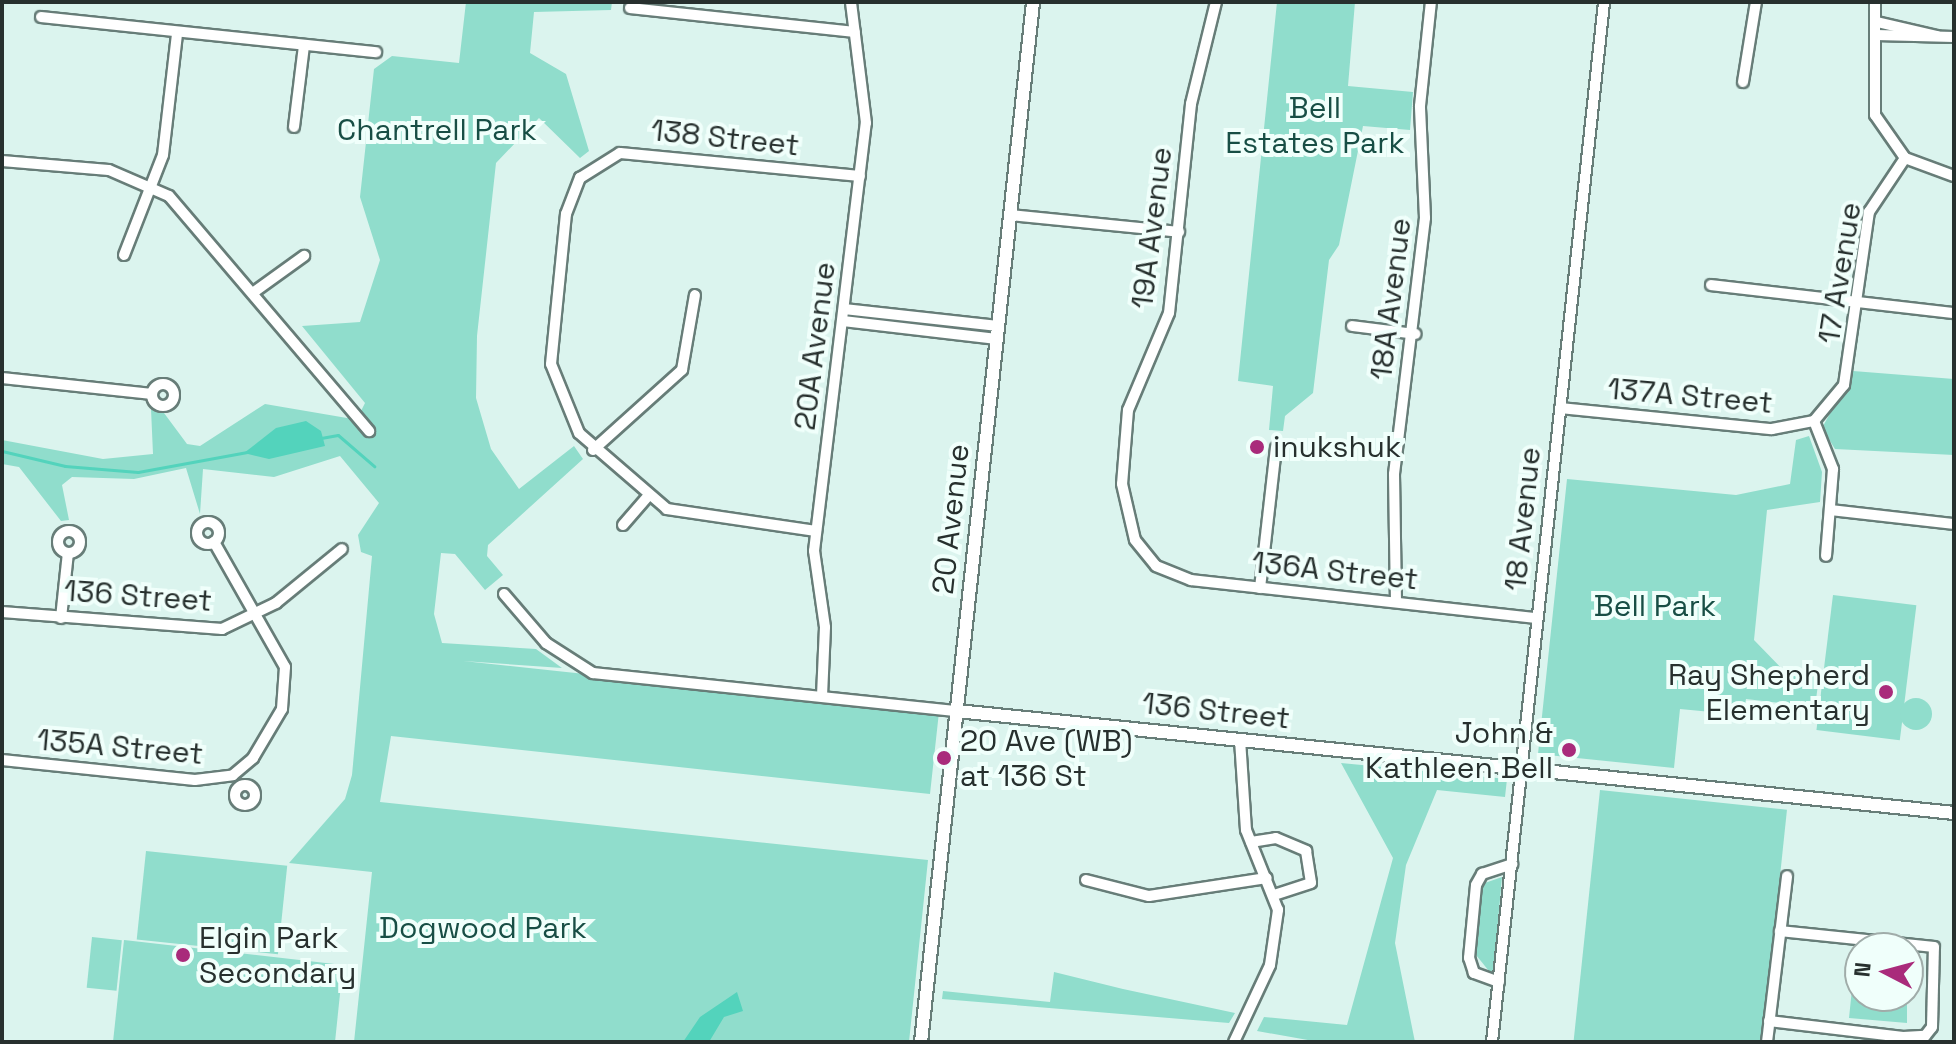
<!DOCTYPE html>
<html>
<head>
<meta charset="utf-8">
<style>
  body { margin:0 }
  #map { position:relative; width:1956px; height:1044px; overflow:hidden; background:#dbf4ee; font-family:"Space Grotesk",sans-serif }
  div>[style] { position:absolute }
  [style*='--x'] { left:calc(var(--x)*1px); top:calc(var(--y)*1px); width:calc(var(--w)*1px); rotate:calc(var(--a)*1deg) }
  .green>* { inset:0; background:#90ddcc; transform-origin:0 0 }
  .round { border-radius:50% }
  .water>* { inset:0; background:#53d3bc }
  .stream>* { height:3px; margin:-1.5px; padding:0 1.5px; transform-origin:1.5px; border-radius:1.5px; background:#53d3bc }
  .roads { filter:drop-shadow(2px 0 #677d78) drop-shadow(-2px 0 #677d78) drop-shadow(0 2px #677d78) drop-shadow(0 -2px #677d78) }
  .minor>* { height:10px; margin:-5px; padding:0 5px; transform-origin:5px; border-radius:5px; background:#fff }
  .minor>.ring { margin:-5px; padding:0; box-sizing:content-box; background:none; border:10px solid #fff; border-radius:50% }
  .tertiary>* { height:12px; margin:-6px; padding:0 6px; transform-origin:6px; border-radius:6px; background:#fff }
  .dots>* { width:22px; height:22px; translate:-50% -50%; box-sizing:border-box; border:4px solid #f0fffb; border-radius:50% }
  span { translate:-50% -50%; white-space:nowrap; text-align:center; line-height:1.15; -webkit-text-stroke:8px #f0fffb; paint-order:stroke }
  .park-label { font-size:30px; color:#184e45 }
  .street-label { font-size:30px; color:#27302e }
  .poi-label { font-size:30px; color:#27302e }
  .left { translate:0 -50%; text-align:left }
  .right { translate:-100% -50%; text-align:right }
  .frame { position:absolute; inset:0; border:4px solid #27302e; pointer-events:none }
  .north { position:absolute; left:1844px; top:932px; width:80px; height:80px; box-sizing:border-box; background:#f0fffb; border:2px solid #a0aca9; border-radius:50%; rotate:276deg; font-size:22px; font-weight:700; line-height:32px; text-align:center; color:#27302e }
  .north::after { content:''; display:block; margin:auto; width:28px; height:36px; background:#a92b7b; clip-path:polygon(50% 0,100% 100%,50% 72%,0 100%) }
</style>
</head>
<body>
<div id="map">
  <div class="green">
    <i style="clip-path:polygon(466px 2px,612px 2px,611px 10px,534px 12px,530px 53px,566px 74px,589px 151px,580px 158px,539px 118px,496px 163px,477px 336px,476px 398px,491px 449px,519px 489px,574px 446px,583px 459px,488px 545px,487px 556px,503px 575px,485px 590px,455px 554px,441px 553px,434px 614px,442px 643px,536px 649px,562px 668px,463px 661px,939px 712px,930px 794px,391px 736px,380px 802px,928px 860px,909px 1042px,354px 1042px,372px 872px,289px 863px,345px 799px,352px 775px,372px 556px,361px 552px,358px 535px,379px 503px,340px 456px,274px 477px,203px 469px,200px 514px,186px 468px,134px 479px,72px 477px,62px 485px,69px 520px,61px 521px,19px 467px,2px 464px,2px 440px,103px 459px,153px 454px,151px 409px,164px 413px,187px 444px,200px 446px,265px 404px,347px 418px,361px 411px,365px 403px,302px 326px,360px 322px,380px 260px,360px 197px,374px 69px,392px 56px,459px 63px)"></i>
    <i style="clip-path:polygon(1277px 2px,1355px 2px,1348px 86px,1413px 92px,1410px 130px,1363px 126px,1339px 245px,1329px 260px,1313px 393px,1285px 416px,1283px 431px,1269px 430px,1273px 386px,1238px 381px)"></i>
    <i style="clip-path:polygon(1853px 371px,1954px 379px,1954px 455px,1835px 449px,1822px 428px)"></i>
    <i style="clip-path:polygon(1809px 436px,1822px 472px,1820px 502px,1767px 510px,1754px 640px,1786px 673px,1819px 677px,1815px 707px,1746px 699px,1743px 715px,1680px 709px,1674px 768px,1538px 754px,1567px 479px,1736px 495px,1790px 484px,1796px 440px)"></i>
    <i style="left:1833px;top:595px;width:84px;height:136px;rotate:7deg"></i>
    <i class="round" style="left:1900px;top:698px;width:32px;height:32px"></i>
    <i style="clip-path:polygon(1341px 763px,1507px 779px,1505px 797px,1437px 790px,1406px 865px,1395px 943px,1415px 1042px,1319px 1042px,1257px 1031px,1264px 1017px,1347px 1025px,1393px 858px)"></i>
    <i style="left:1600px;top:790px;width:188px;height:254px;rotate:6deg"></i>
    <i style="left:146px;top:851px;width:142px;height:89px;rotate:6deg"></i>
    <i style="clip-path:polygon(1502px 877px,1493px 976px,1476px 955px,1482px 884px)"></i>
    <i style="left:92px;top:937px;width:30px;height:51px;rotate:6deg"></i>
    <i style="clip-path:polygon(124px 940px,343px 965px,335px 1042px,113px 1042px)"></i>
    <i style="clip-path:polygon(1856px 950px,1860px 996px,1907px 996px,1907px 1023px,1849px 1018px)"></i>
    <i style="clip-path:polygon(1054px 972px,1123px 989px,1235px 1013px,1229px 1023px,942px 999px,943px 991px,1050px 1002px)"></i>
  </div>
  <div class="water">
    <i style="clip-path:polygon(306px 421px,321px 431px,325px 446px,269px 459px,244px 453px,276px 428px)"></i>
    <i style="clip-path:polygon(737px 992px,743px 1011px,724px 1017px,709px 1042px,683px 1042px,700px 1017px)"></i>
  </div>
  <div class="stream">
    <i style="--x:321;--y:438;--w:17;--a:-10"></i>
    <i style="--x:338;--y:435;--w:48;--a:40.7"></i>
    <i style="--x:2;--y:451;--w:65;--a:13.4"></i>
    <i style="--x:65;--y:466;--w:73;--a:4.7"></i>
    <i style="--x:138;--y:472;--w:111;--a:-10.4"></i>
  </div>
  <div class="roads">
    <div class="minor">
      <i style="--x:1216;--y:2;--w:105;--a:103.8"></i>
      <i style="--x:1191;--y:104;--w:210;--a:96"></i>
      <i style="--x:1169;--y:313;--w:105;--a:112.9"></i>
      <i style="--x:1128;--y:410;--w:74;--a:94.6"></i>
      <i style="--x:1122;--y:484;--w:57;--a:76.9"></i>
      <i style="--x:1135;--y:540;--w:33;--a:51"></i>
      <i style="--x:1156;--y:566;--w:38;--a:22"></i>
      <i style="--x:1191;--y:580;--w:347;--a:6.3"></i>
      <i style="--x:1875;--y:2;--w:113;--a:90"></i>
      <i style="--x:1875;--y:115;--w:52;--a:55.1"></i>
      <i style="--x:1905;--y:158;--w:52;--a:20.2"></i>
      <i style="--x:630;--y:8;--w:226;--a:6.1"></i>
      <i style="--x:41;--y:17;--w:337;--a:6"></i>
      <i style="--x:1877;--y:22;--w:62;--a:13.1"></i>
      <i style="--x:1876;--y:35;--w:78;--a:1.5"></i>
      <i style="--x:1743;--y:82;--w:81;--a:-80.8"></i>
      <i style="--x:294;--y:127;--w:82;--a:-83"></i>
      <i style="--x:2;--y:161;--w:107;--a:4.8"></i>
      <i style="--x:109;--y:170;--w:65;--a:23.4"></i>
      <i style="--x:169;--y:196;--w:309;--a:49.6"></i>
      <i style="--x:1010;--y:215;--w:170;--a:5.7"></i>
      <i style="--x:124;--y:255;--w:107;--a:-68.7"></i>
      <i style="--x:163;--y:155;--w:122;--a:-83.4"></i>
      <i style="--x:1711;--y:285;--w:245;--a:6.6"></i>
      <i style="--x:254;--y:292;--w:62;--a:-35.8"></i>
      <i style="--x:844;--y:309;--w:155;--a:6.3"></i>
      <i style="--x:843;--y:321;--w:155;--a:6.7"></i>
      <i style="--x:1352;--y:326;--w:64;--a:7.2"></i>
      <i style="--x:2;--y:378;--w:151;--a:6.1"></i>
      <i class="ring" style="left:152px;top:384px;width:12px;height:12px"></i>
      <i style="--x:1560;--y:408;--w:213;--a:5.7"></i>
      <i style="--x:1772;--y:429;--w:43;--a:-10.8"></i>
      <i style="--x:1814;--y:421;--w:47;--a:-50.2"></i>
      <i style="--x:1844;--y:385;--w:175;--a:-81.8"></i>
      <i style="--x:1869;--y:212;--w:65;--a:-56.3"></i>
      <i style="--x:1814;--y:421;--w:52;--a:68.4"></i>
      <i style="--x:1833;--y:469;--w:87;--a:94.6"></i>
      <i style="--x:593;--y:450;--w:120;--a:-42"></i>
      <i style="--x:682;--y:370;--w:76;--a:-80.2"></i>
      <i style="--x:1831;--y:510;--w:124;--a:6.5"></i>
      <i class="ring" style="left:197px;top:522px;width:12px;height:12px"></i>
      <i style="--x:623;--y:525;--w:37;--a:-49"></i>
      <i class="ring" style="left:58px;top:531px;width:12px;height:12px"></i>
      <i style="--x:816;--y:531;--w:151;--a:-171.6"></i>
      <i style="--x:667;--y:509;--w:116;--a:-139.2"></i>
      <i style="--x:579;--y:433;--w:74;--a:-112.1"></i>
      <i style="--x:551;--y:364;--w:151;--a:-84.3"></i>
      <i style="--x:566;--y:214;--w:39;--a:-69"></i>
      <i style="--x:580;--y:178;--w:47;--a:-32"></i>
      <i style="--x:620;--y:153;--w:241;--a:5.5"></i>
      <i style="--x:1260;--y:588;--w:141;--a:-83.5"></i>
      <i style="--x:504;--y:594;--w:65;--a:49.4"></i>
      <i style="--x:546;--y:643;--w:56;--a:32.6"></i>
      <i style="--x:593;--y:673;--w:366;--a:6"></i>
      <i style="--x:1396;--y:602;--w:128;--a:-90.9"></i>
      <i style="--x:1394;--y:474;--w:258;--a:-83.1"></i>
      <i style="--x:1425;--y:218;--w:112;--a:-92.6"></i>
      <i style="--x:1420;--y:106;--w:105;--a:-84"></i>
      <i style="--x:2;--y:612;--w:221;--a:4.4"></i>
      <i style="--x:222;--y:629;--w:60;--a:-25.7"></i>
      <i style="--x:276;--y:603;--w:85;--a:-39.3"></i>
      <i style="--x:61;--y:618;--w:65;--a:-83.9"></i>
      <i style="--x:822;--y:696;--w:69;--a:-87.5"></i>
      <i style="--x:825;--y:627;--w:77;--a:-98.2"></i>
      <i style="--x:814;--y:551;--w:431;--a:-83.1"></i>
      <i style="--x:866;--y:123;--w:122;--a:-97.1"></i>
      <i style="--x:2;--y:760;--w:194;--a:5.9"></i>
      <i style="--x:195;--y:780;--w:38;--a:-7"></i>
      <i style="--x:233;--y:775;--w:26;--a:-40"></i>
      <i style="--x:253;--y:758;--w:57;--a:-59.4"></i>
      <i style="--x:282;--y:709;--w:42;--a:-85.9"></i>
      <i style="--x:285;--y:667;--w:144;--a:-119.6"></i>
      <i class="ring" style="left:235px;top:785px;width:10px;height:10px"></i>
      <i style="--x:1251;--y:842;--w:25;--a:-9"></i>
      <i style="--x:1276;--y:838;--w:33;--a:23"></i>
      <i style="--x:1306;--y:851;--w:32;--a:81"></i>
      <i style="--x:1311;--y:883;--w:38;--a:162"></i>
      <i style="--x:1086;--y:880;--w:65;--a:14.3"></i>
      <i style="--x:1149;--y:896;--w:119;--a:-8.7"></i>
      <i style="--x:1499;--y:982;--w:27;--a:-160"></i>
      <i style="--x:1474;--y:973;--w:16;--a:-108"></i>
      <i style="--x:1469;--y:958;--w:73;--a:-84.5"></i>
      <i style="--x:1476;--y:885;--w:13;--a:-61"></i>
      <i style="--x:1482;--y:874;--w:32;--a:-18"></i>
      <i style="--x:1769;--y:1021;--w:135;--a:6.8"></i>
      <i style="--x:1903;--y:1037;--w:22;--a:-3"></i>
      <i style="--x:1925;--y:1036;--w:11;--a:-52"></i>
      <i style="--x:1932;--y:1027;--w:80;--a:-88.6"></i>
      <i style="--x:1934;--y:947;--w:155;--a:-174.1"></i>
      <i style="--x:1234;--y:1042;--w:85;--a:-64.9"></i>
      <i style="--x:1270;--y:965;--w:56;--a:-81.7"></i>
      <i style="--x:1278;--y:910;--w:86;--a:-111.8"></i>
      <i style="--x:1246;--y:830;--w:90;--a:-93.8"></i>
      <i style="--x:1492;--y:1042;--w:1046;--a:-83.85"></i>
      <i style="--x:1767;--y:1042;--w:167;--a:-83.1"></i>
    </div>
    <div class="tertiary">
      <i style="--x:957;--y:711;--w:1002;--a:5.84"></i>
      <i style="--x:921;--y:1042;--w:1046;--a:-83.85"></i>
    </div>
  </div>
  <div class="dots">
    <i style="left:1257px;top:447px;background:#a92b7b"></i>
    <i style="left:1886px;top:692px;background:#a92b7b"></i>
    <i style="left:1569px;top:750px;background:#a92b7b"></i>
    <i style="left:944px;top:758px;background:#a92b7b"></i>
    <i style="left:183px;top:955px;background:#a92b7b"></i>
  </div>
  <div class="park-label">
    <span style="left:1315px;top:125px">Bell<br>Estates Park</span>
    <span style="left:437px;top:130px">Chantrell Park</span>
    <span style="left:1655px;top:606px">Bell Park</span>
    <span style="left:483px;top:928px">Dogwood Park</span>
  </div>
  <div class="street-label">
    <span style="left:725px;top:138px;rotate:6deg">138 Street</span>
    <span style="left:1152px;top:228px;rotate:-83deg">19A Avenue</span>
    <span style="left:1840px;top:273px;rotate:-81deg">17 Avenue</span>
    <span style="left:1391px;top:299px;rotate:-83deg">18A Avenue</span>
    <span style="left:815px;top:346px;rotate:-83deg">20A Avenue</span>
    <span style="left:1690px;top:396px;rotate:5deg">137A Street</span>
    <span style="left:951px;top:519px;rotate:-84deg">20 Avenue</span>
    <span style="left:1523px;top:519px;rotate:-84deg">18 Avenue</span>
    <span style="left:1335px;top:571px;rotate:6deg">136A Street</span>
    <span style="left:138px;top:596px;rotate:4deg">136 Street</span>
    <span style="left:1216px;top:711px;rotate:6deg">136 Street</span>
    <span style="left:120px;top:747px;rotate:5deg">135A Street</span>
  </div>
  <div class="poi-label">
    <span class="left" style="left:1273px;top:447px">inukshuk</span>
    <span class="right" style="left:1870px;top:692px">Ray Shepherd<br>Elementary</span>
    <span class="right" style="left:1553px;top:750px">John &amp;<br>Kathleen Bell</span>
    <span class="left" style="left:960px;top:758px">20 Ave (WB)<br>at 136 St</span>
    <span class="left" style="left:199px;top:955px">Elgin Park<br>Secondary</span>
  </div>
  <div class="frame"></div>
  <div class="north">N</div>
</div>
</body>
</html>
